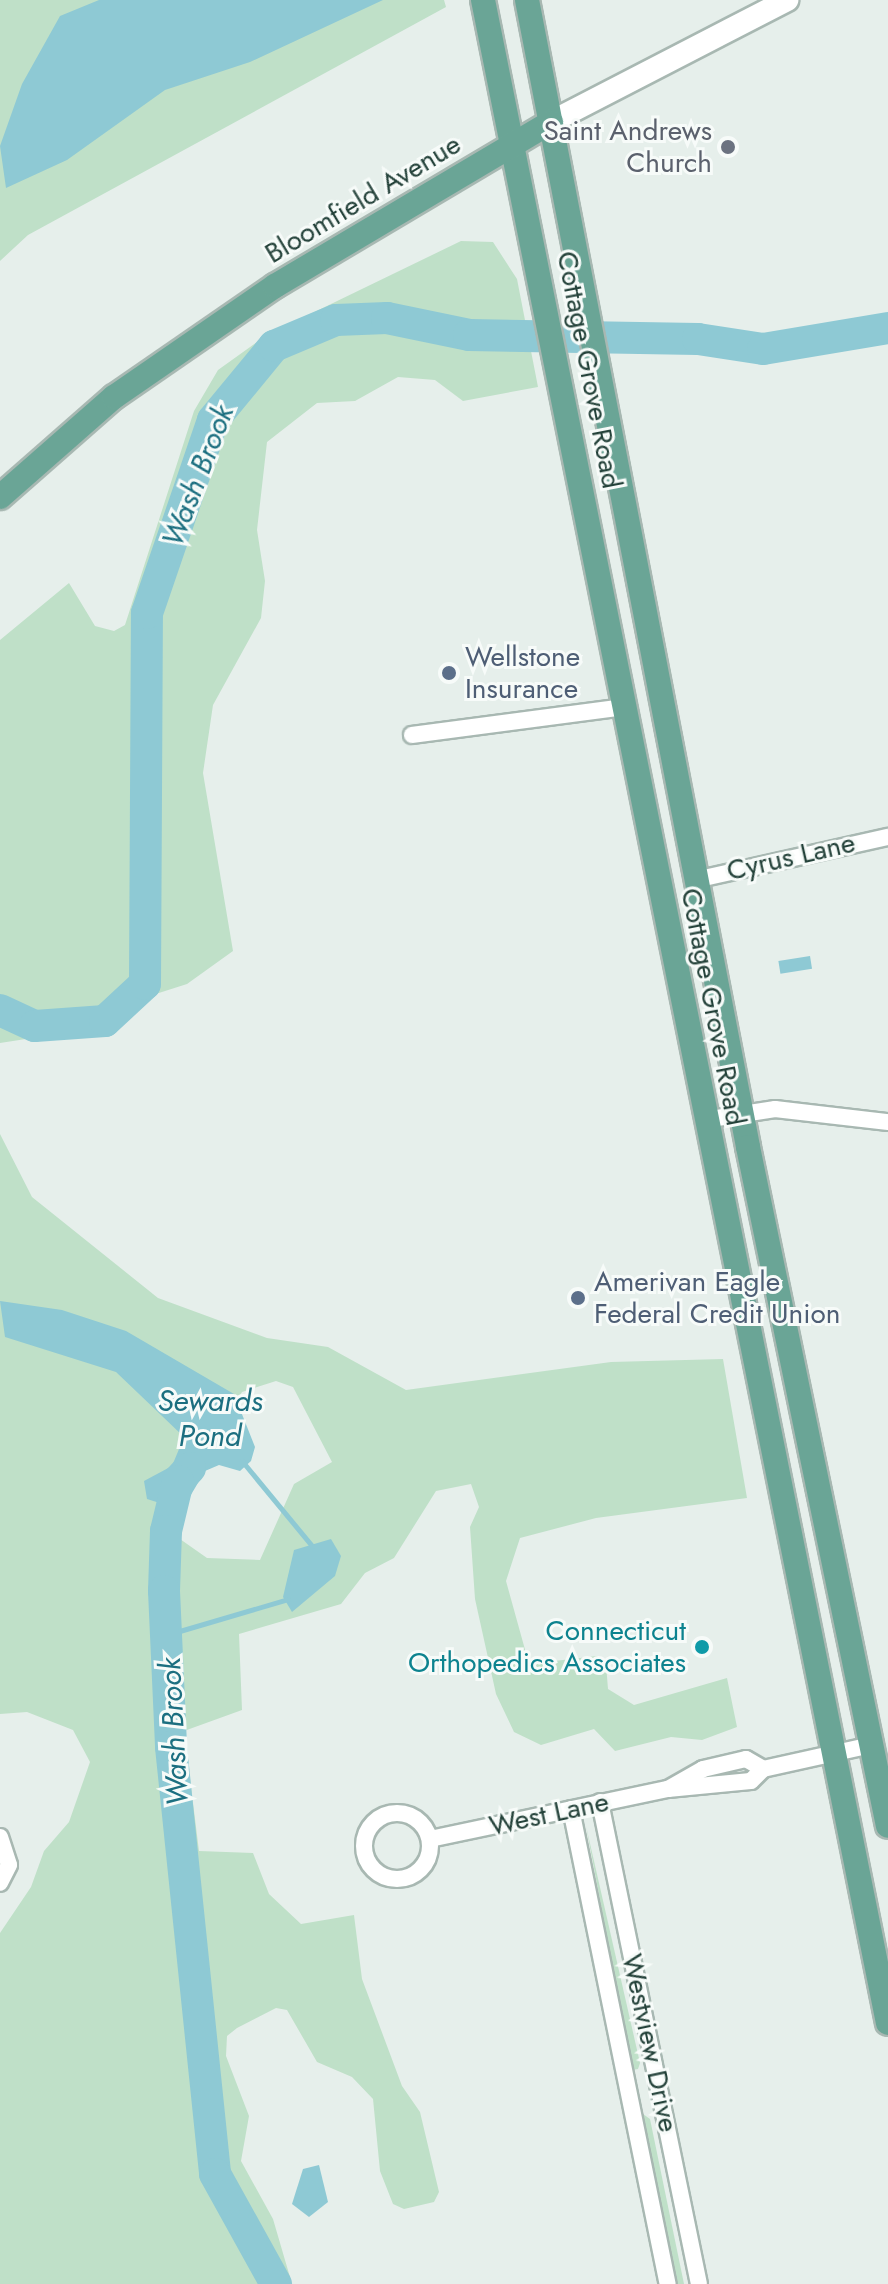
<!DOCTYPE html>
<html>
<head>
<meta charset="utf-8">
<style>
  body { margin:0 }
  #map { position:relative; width:888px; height:2284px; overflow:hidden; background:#e6efeb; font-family:Jost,sans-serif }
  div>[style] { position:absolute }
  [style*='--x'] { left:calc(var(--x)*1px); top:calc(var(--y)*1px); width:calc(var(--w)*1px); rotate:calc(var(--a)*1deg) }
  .green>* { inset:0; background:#bfe0c8 }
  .water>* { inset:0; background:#8ec9d4; transform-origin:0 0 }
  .stream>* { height:5px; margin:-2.5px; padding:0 2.5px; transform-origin:2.5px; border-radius:2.5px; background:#8ec9d4 }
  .river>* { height:32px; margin:-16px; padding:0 16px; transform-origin:16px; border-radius:16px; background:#8ec9d4 }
  .roads { filter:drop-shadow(2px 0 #a8b8b2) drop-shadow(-2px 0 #a8b8b2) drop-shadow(0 2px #a8b8b2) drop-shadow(0 -2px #a8b8b2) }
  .street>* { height:16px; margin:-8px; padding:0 8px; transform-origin:8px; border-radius:8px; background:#fff }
  .street>.ring { margin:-8px; padding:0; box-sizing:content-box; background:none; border:16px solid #fff; border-radius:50% }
  .secondary>* { height:22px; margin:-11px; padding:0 11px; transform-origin:11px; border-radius:11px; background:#fff }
  .primary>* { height:24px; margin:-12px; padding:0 12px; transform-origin:12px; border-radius:12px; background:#6aa596 }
  .dots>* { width:22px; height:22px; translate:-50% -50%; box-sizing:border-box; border:4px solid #f7fbf9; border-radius:50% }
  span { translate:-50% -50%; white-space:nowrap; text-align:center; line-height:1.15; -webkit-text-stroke:6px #f7fbf9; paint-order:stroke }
  .worship-label { font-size:28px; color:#5b616d }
  .right { translate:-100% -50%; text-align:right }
  .street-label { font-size:28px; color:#24423a }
  .service-label { font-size:28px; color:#4e5e75 }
  .left { translate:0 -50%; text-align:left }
  .culture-label { font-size:28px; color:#0d838f }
  .water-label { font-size:30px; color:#1c6f80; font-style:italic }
</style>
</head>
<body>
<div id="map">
  <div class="green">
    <i style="clip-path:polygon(0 0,444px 0,446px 7px,28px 235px,0 261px)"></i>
    <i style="clip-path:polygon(461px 241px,493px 242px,517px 279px,538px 387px,463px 401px,435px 380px,398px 377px,355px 401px,317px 403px,267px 442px,257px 530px,265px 581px,261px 618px,213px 705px,203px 773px,233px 951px,187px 984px,115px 1007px,84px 1030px,0 1043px,0 640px,69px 583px,95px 626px,114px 631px,125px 625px,194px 411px,218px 370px,267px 335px)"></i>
    <i style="clip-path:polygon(evenodd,0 1134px,32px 1197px,158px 1298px,267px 1338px,328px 1347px,406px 1390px,611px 1362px,723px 1359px,747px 1498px,596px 1518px,520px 1538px,506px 1581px,529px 1664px,597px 1656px,606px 1664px,608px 1689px,634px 1705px,727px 1678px,737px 1727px,702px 1740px,671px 1737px,615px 1751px,594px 1729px,541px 1745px,514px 1732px,496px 1694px,475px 1599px,470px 1527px,479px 1507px,471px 1484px,436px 1491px,394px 1558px,365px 1573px,341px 1604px,239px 1634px,242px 1710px,184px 1731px,199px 1851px,253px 1853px,269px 1894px,301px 1924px,354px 1915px,362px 1979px,402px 2086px,420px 2112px,439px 2192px,434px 2202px,404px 2209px,393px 2204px,380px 2171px,373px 2099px,352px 2077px,317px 2062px,287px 2010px,276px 2008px,237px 2028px,227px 2036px,226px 2056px,249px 2116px,241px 2161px,273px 2219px,292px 2284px,0 2284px,0 1933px,31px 1887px,44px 1851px,69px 1822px,90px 1762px,73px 1730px,27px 1712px,0 1714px,0 1134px,276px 1381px,293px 1387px,332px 1462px,294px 1484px,260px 1560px,207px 1558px,170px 1532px,180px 1492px,242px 1392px,276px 1381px)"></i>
    <i style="clip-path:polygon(586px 1826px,640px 2063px,638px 2069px,632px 2070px)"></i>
    <i style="clip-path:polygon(643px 2114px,650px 2119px,684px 2284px,673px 2284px)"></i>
  </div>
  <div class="water">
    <i style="clip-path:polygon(99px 0,383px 0,250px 62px,165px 90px,67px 160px,6px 188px,0 146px,22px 84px,60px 16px)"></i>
    <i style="left:810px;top:956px;width:13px;height:32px;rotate:81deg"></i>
    <i style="clip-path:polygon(0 1301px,62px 1310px,126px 1331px,234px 1394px,255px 1447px,251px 1461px,240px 1471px,219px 1465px,205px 1471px,182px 1510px,147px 1499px,144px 1481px,172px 1466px,184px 1437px,116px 1372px,5px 1337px)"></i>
    <i style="clip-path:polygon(331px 1539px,341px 1556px,335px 1576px,292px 1612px,283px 1597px,294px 1550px)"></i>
    <i style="clip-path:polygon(319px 2165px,328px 2202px,309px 2217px,292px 2204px,303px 2169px)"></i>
  </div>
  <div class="stream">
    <i style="--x:242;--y:1461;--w:110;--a:50.5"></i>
    <i style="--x:166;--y:1635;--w:127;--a:-16.4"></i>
  </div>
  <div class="river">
    <i style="--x:0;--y:1010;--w:38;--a:25"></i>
    <i style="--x:35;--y:1026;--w:70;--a:-4.1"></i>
    <i style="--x:105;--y:1021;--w:54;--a:-42.8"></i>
    <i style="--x:145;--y:984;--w:371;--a:-89.7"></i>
    <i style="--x:147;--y:613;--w:204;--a:-71.1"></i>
    <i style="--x:213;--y:420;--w:96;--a:-50.5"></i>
    <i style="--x:274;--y:346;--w:67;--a:-22.8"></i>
    <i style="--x:336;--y:320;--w:51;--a:-2.2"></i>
    <i style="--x:387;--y:318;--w:84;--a:11.7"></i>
    <i style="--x:469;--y:335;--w:229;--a:1"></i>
    <i style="--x:698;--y:339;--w:66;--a:8.7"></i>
    <i style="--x:763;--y:349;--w:127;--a:-9.5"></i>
    <i style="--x:190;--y:1468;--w:18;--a:133"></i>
    <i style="--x:178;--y:1481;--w:51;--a:103.5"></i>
    <i style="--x:166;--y:1531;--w:60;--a:91.9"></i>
    <i style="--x:164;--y:1591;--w:156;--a:87.4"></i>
    <i style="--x:171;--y:1747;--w:429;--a:84.1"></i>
    <i style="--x:215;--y:2174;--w:126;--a:61"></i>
  </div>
  <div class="roads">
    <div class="street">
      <i style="--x:412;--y:735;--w:214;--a:-7.5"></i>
      <i style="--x:695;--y:880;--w:198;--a:-12.6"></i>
      <i style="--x:704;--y:1120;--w:72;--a:-8.8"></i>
      <i style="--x:775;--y:1109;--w:114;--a:6.6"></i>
      <i style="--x:668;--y:1789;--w:83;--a:-5.5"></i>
      <i style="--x:751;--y:1781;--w:17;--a:-45"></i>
      <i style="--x:763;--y:1769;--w:111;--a:-12.5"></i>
      <i style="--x:600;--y:1802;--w:492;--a:78.4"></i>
      <i style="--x:571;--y:1809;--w:485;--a:78.5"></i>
      <i class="ring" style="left:364px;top:1813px;width:50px;height:50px"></i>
      <i style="--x:0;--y:1837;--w:29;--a:72"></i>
      <i style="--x:9;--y:1865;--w:20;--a:117"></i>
      <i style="--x:430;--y:1839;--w:243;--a:-11.9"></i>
      <i style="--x:668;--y:1789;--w:40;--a:-29.7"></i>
      <i style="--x:703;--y:1769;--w:44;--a:-13.1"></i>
      <i style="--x:746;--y:1759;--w:20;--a:30"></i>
    </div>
    <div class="secondary">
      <i style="--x:551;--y:122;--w:266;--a:-27.3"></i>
    </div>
    <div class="primary">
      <i style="--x:483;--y:0;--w:2063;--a:78.68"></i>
      <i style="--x:527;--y:0;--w:1168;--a:79.09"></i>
      <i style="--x:748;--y:1147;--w:693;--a:78.35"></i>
      <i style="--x:0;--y:497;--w:152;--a:-41.3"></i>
      <i style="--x:114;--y:397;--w:196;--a:-34.6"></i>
      <i style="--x:275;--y:286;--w:321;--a:-30.7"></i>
    </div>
  </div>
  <div class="dots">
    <i style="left:728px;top:147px;background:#6b7280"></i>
    <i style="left:449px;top:673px;background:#5c6f8a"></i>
    <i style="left:578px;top:1298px;background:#5c6f8a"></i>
    <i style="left:702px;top:1647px;background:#0f9aa8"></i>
  </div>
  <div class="worship-label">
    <span class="right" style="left:712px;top:147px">Saint Andrews<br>Church</span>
  </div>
  <div class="street-label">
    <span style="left:363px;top:199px;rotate:-31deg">Bloomfield Avenue</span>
    <span style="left:589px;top:370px;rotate:79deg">Cottage Grove Road</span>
    <span style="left:791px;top:857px;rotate:-13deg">Cyrus Lane</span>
    <span style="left:713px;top:1007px;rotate:79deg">Cottage Grove Road</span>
    <span style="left:549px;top:1814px;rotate:-12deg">West Lane</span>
    <span style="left:650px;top:2043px;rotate:78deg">Westview Drive</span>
  </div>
  <div class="service-label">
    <span class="left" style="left:465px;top:673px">Wellstone<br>Insurance</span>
    <span class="left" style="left:594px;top:1298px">Amerivan Eagle<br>Federal Credit Union</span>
  </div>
  <div class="culture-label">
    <span class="right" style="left:686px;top:1647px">Connecticut<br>Orthopedics Associates</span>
  </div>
  <div class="water-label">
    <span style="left:198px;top:476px;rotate:-69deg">Wash Brook</span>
    <span style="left:210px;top:1418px">Sewards<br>Pond</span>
    <span style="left:174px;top:1732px;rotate:-93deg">Wash Brook</span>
  </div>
</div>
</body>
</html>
